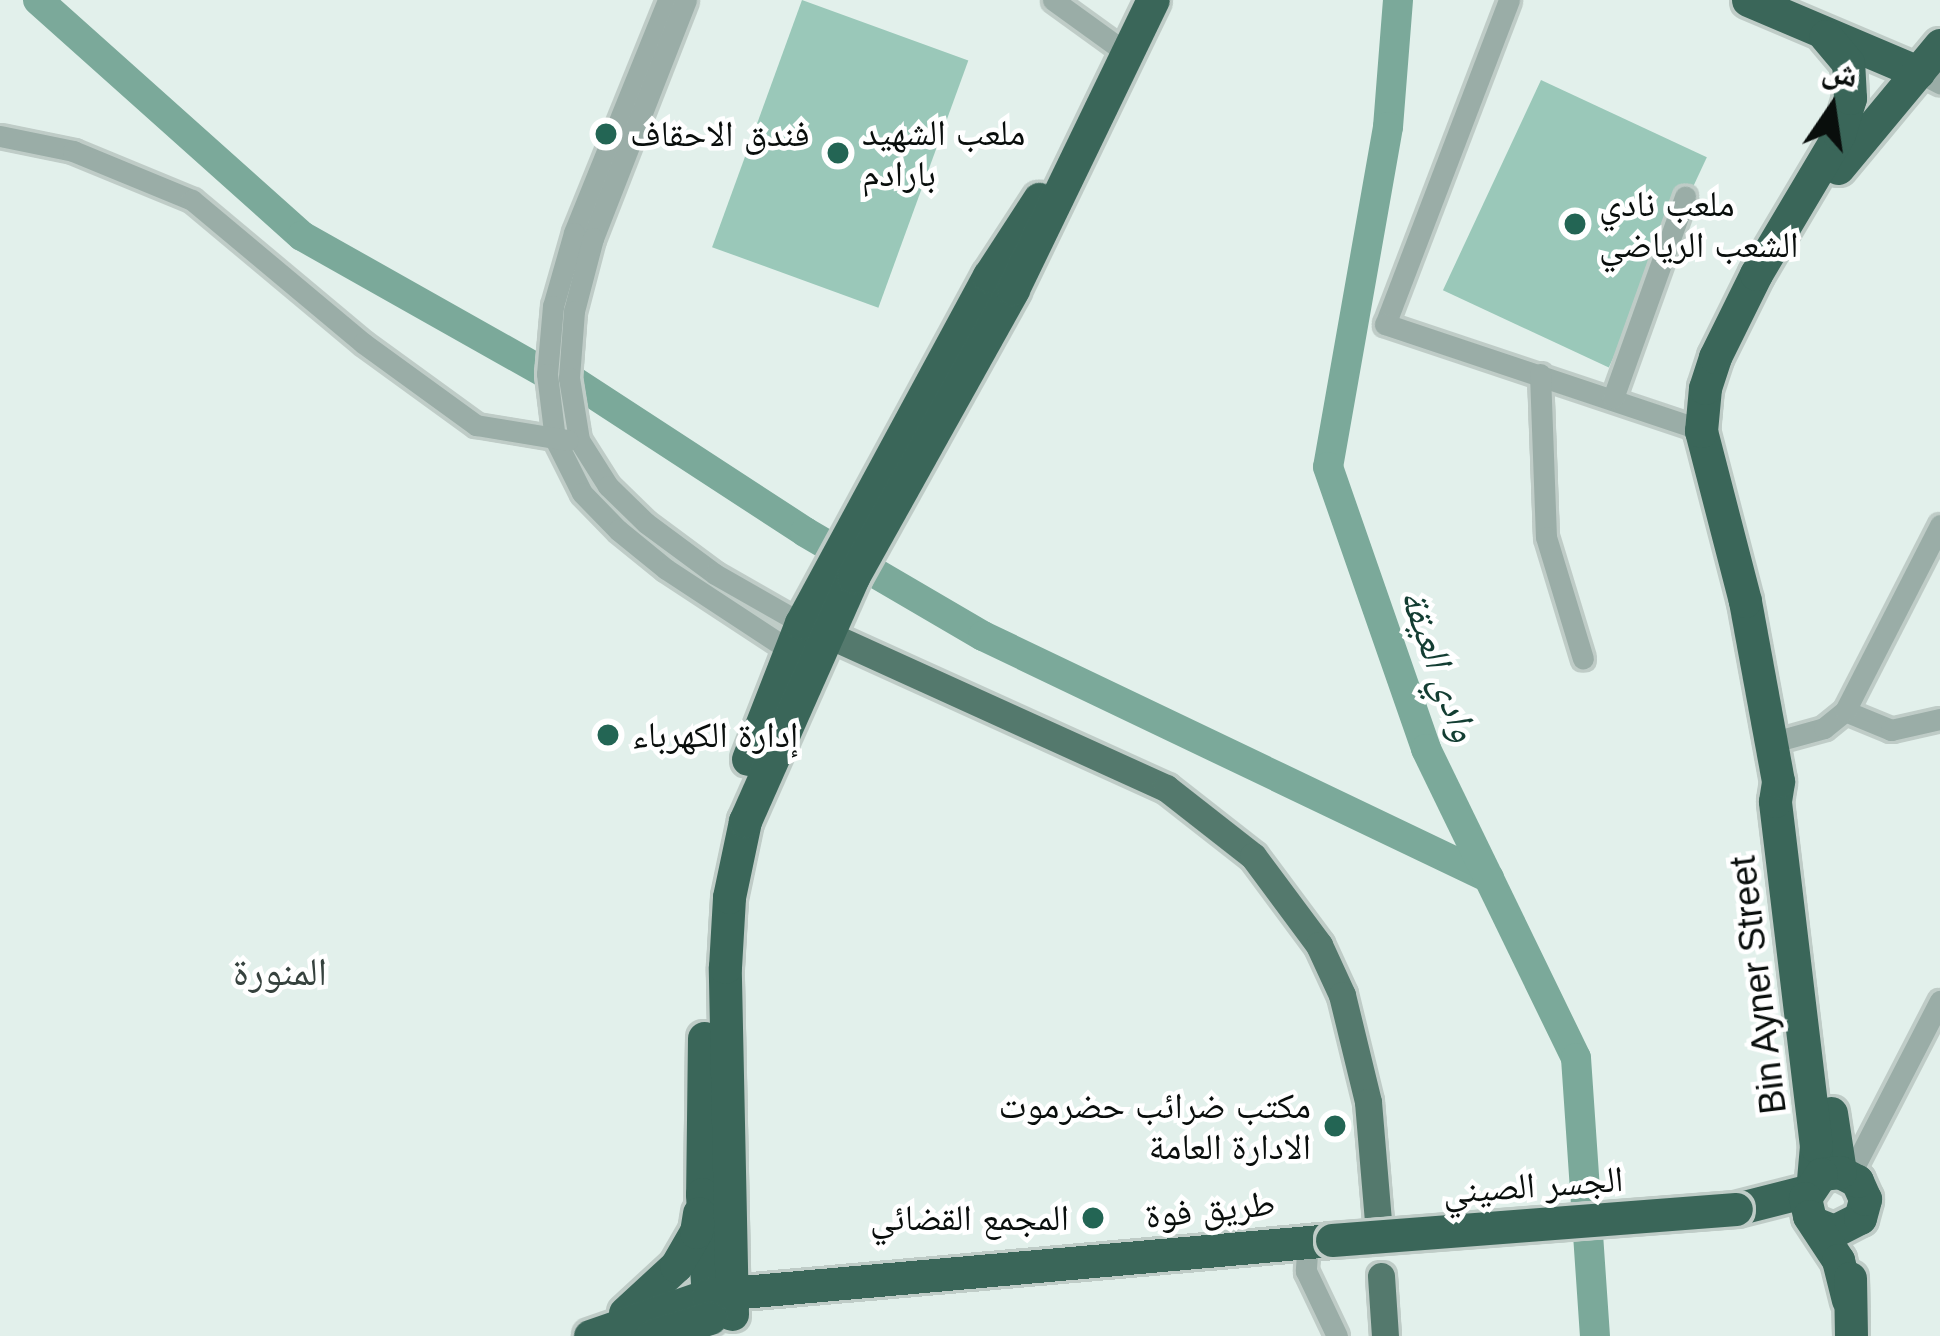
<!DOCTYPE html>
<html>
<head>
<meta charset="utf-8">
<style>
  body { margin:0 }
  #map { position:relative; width:1940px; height:1336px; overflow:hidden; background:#e2f0eb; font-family:Helvetica,"Noto Naskh Arabic",sans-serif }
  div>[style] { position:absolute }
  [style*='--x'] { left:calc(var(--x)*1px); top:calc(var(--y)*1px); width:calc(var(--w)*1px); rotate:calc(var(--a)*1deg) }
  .green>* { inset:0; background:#9ac8b9; transform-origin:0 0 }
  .river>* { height:30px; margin:-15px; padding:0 15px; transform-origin:15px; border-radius:15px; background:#7ba99a }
  .roads { filter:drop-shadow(3px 0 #bfccc7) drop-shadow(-3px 0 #bfccc7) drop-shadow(0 3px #bfccc7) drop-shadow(0 -3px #bfccc7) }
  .minor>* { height:21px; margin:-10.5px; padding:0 10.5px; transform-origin:10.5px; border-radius:10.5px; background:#9aada7 }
  .major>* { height:27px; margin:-13.5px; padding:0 13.5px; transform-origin:13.5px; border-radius:13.5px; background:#54796d }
  .highway>* { height:33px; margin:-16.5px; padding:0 16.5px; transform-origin:16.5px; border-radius:16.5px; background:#3a6659 }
  .bridges { filter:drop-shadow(3px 0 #bfccc7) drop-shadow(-3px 0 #bfccc7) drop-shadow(0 3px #bfccc7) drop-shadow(0 -3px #bfccc7) }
  .highway-bridge>* { height:33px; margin:-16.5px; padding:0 16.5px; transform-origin:16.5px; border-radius:16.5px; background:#3a6659 }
  .dots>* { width:33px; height:33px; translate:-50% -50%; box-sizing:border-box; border:6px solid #fff; border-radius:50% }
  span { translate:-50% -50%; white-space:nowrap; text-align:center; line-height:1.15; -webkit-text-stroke:9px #fff; paint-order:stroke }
  .poi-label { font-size:36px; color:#090e0c }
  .left { translate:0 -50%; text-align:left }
  .right { translate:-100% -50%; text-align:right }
  .street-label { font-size:36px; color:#090e0c }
  .water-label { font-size:39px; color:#133d32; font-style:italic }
  .neighbourhood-label { font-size:39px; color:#36423e }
  .north { position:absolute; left:1772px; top:48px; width:120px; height:120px; -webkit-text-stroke:9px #fff; paint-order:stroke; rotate:13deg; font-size:33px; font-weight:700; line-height:48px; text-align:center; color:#090e0c }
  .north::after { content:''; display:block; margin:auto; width:42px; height:54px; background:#090e0c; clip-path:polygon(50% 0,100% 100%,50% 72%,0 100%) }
</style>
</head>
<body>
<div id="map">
  <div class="green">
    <i style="left:802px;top:0;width:177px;height:263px;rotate:20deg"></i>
    <i style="left:1541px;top:80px;width:183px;height:232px;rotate:25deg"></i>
  </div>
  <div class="river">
    <i style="--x:38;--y:0;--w:354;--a:41.8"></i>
    <i style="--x:302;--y:236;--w:281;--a:29.4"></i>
    <i style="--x:547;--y:374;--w:22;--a:10"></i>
    <i style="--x:569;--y:378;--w:282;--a:33.1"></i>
    <i style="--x:805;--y:532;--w:206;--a:30.3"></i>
    <i style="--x:983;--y:636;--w:561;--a:25.56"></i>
    <i style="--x:1398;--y:0;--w:127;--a:94.5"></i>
    <i style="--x:1388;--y:127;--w:345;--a:100"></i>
    <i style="--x:1328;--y:467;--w:299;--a:70.8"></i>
    <i style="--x:1426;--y:749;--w:343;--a:64.1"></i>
    <i style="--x:1576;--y:1058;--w:279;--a:86.1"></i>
  </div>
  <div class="roads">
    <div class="minor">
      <i style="--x:668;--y:0;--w:251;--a:112"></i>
      <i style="--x:574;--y:233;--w:76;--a:106"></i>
      <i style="--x:553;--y:306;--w:68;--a:95"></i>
      <i style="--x:547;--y:374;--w:65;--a:83"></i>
      <i style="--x:555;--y:439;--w:60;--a:63.4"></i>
      <i style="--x:582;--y:493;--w:52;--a:45.8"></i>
      <i style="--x:618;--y:530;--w:62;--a:39.1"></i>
      <i style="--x:666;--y:569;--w:157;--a:33.3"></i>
      <i style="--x:686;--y:0;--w:256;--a:111.3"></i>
      <i style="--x:593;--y:238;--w:75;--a:104.6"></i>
      <i style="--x:574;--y:311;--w:67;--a:94.3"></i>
      <i style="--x:569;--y:378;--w:63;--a:80.8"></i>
      <i style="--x:579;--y:440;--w:54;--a:57.8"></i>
      <i style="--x:608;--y:486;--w:53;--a:44.2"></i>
      <i style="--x:646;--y:523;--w:86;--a:36.5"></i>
      <i style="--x:715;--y:574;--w:99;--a:29.7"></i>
      <i style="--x:1053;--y:0;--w:92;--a:35.8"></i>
      <i style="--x:1509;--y:0;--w:347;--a:110.9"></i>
      <i style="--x:1385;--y:324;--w:340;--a:18.5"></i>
      <i style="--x:1918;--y:72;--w:25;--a:27"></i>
      <i style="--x:0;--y:136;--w:75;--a:11.6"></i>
      <i style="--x:73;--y:151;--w:129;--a:22.4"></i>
      <i style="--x:192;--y:200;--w:223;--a:39.9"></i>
      <i style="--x:363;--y:343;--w:140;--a:36"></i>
      <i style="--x:476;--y:425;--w:93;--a:9.3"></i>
      <i style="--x:1540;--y:374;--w:163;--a:87.9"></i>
      <i style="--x:1546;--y:537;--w:127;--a:73.1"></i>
      <i style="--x:1613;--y:398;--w:214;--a:-70.3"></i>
      <i style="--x:1845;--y:711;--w:50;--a:22.4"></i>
      <i style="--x:1891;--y:730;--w:50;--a:-12.7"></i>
      <i style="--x:1770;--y:743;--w:56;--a:-15.5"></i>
      <i style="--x:1824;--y:728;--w:27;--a:-39"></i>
      <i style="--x:1845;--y:711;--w:209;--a:-62.9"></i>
      <i style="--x:1850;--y:1175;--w:196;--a:-62.7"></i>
      <i style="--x:1308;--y:1239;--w:32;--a:94"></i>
      <i style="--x:1306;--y:1271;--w:72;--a:64.5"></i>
    </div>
    <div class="major">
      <i style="--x:811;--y:627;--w:390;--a:24.4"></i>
      <i style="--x:1166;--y:788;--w:110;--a:38"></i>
      <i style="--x:1253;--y:856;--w:111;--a:53.4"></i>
      <i style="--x:1319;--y:945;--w:55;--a:65.3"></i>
      <i style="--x:1342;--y:995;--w:110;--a:76.3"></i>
      <i style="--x:1368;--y:1102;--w:118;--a:85.2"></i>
      <i style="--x:1381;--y:1276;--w:60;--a:86.2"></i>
    </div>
    <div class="highway">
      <i style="--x:1748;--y:0;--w:185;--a:23"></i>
      <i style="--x:1838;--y:168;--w:160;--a:-50.3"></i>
      <i style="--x:748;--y:759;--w:146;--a:-68.7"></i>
      <i style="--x:801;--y:623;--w:395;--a:-61.6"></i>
      <i style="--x:989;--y:276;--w:92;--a:-57"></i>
      <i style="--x:704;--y:1038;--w:156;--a:90.7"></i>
      <i style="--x:702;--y:1194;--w:124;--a:86.8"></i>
      <i style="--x:1831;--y:1113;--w:60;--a:81.3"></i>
      <i style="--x:1813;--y:1180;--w:34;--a:-85"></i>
      <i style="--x:1816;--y:1146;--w:347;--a:-96.8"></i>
      <i style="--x:1775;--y:801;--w:20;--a:-81"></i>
      <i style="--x:1778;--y:781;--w:183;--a:-100.4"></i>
      <i style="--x:1745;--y:601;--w:176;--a:-104.5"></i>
      <i style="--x:1701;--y:431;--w:43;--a:-84.7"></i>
      <i style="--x:1705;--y:388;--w:33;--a:-72"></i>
      <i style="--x:1715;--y:357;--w:93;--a:-63.7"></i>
      <i style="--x:1756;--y:274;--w:163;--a:-59.3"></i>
      <i style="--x:1839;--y:134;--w:38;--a:-73"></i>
      <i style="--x:1850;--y:98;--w:35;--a:-93"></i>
      <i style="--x:1848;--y:63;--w:35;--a:-130"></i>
      <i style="--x:1736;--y:1209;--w:73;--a:-14.2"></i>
      <i style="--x:1816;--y:1224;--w:19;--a:21"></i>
      <i style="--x:1834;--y:1231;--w:29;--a:-27"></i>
      <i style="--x:1860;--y:1218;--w:20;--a:-75"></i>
      <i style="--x:1865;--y:1199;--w:20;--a:-114"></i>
      <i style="--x:1857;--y:1181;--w:19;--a:-152"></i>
      <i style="--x:1840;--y:1172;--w:19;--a:174"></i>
      <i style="--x:1821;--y:1174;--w:29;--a:124"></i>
      <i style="--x:1805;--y:1198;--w:18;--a:77"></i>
      <i style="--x:1809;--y:1216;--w:53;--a:56.6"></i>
      <i style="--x:1838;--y:1260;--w:41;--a:76"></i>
      <i style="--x:1850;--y:1278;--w:58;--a:89"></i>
      <i style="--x:625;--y:1313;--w:69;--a:-42.7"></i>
      <i style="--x:676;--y:1266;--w:39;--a:-60"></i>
      <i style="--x:696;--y:1232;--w:19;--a:-81"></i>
      <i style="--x:732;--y:1314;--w:347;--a:-91.2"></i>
      <i style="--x:725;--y:967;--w:70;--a:-86.7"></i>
      <i style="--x:729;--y:897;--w:78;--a:-78.1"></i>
      <i style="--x:745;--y:821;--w:267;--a:-66.1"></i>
      <i style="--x:853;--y:577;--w:329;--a:-60.9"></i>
      <i style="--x:1013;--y:289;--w:321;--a:-64.2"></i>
      <i style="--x:590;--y:1336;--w:125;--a:-19.2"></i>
      <i style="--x:708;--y:1295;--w:626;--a:-5.04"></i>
      <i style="--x:652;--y:1336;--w:61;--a:-17.2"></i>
    </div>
  </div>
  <div class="bridges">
    <div class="highway-bridge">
      <i style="--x:1332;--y:1240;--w:405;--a:-4.4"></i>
    </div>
  </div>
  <div class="dots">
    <i style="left:606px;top:134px;background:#236554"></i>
    <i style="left:838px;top:153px;background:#236554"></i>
    <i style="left:1575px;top:224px;background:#236554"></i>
    <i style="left:608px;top:735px;background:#236554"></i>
    <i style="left:1335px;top:1126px;background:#236554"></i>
    <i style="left:1093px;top:1218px;background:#236554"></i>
  </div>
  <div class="poi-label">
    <span class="left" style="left:862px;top:153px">ملعب الشهيد<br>بارادم</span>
    <span class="left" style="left:630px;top:134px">فندق الاحقاف</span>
    <span class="left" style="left:1599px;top:224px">ملعب نادي<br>الشعب الرياضي</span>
    <span class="left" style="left:632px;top:735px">إدارة الكهرباء</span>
    <span class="right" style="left:1311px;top:1126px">مكتب ضرائب حضرموت<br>الادارة العامة</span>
    <span class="right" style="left:1069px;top:1218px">المجمع القضائي</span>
  </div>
  <div class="street-label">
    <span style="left:1758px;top:985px;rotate:-97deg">Bin Ayner Street</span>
    <span style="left:1533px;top:1185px;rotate:-4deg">الجسر الصيني</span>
    <span style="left:1210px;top:1209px;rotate:-6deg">طريق فوة</span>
  </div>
  <div class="water-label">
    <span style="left:1439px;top:665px;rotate:70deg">وادي العيقة</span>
  </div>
  <div class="neighbourhood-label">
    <span style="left:280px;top:972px">المنورة</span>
  </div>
  <div class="north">ش</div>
</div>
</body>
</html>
